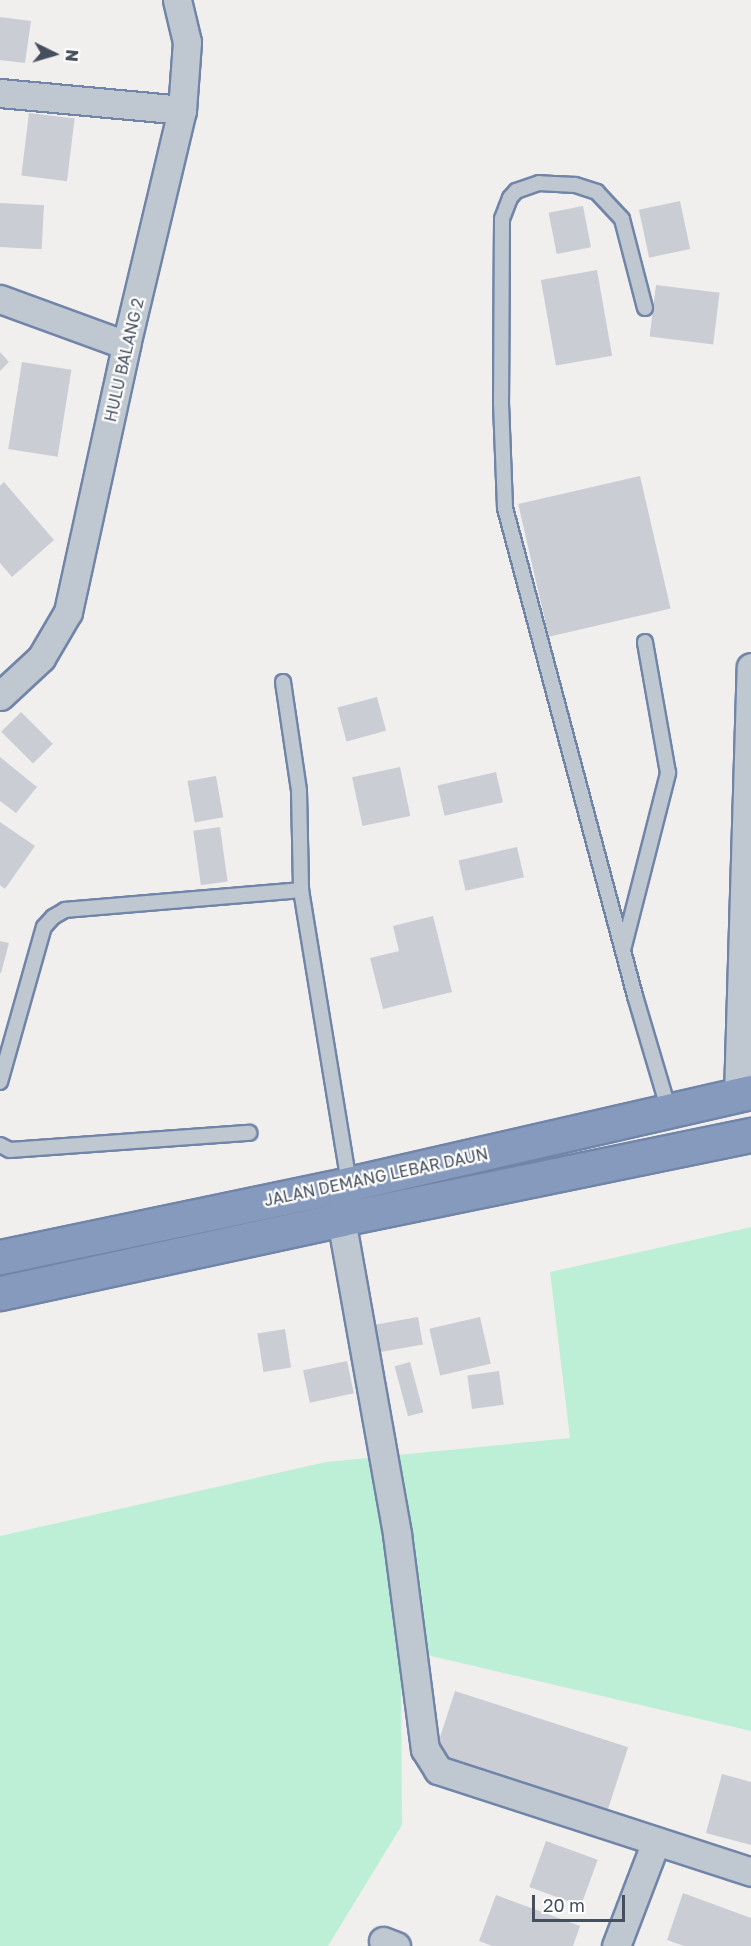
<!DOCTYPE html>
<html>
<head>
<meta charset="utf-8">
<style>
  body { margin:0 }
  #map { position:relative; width:751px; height:1946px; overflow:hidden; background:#f1efee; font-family:"Golos Text",sans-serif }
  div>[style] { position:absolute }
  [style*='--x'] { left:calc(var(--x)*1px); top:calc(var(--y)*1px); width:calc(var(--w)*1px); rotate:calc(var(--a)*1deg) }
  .green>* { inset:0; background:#bdefd6 }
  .building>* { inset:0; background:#cacdd4; transform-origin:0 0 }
  .roads { filter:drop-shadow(2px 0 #7185a9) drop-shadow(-2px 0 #7185a9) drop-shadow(0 2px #7185a9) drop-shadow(0 -2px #7185a9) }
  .lane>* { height:14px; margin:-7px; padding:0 7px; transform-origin:7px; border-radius:7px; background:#bfc7d0 }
  .street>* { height:27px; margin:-13.5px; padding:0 13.5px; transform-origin:13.5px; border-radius:13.5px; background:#bfc7d0 }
  .highway>* { height:33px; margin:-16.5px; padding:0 16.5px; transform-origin:16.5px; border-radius:16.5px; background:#869abd }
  span { translate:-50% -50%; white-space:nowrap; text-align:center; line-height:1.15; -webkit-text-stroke:4.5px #fff; paint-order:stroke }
  .street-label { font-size:16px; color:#464f5c }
  .north { position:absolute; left:24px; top:24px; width:60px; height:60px; -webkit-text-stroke:4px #fff; paint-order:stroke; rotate:95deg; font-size:16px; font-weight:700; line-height:24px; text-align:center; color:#464f5c }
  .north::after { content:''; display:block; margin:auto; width:21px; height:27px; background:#464f5c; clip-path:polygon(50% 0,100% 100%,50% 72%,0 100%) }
  .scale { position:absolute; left:532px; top:1895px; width:93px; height:27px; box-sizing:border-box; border:3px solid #464f5c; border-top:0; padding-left:8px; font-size:18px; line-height:21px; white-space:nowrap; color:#464f5c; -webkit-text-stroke:4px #fff; paint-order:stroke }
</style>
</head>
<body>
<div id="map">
  <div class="green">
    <i style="clip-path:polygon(751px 1227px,751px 1731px,401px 1649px,402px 1825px,328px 1946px,0 1946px,0 1536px,326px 1462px,570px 1438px,550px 1272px)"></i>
  </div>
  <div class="building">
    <i style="clip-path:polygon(0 17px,31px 21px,25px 63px,0 60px)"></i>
    <i style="left:29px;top:113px;width:46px;height:63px;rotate:7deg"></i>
    <i style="left:680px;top:201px;width:49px;height:42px;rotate:78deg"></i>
    <i style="left:0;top:203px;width:44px;height:44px;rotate:3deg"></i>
    <i style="left:583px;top:206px;width:42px;height:35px;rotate:79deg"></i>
    <i style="left:597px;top:270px;width:87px;height:57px;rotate:80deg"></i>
    <i style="left:656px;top:285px;width:64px;height:52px;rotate:7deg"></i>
    <i style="clip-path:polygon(0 352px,9px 362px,0 371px)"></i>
    <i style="left:22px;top:362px;width:50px;height:88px;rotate:9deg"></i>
    <i style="left:640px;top:476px;width:136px;height:125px;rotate:77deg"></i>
    <i style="clip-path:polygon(4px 482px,54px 540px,12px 577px,0 563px,0 486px)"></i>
    <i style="left:377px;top:697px;width:35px;height:41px;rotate:75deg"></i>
    <i style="left:21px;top:712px;width:45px;height:28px;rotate:45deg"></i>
    <i style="clip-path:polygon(0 757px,37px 787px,16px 813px,0 801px)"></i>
    <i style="left:400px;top:767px;width:50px;height:49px;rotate:78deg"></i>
    <i style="left:496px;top:772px;width:31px;height:60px;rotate:77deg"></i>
    <i style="left:216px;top:776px;width:42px;height:29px;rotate:80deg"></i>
    <i style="clip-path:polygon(0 822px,35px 846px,5px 889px,0 885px)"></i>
    <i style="left:220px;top:827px;width:55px;height:27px;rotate:82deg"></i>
    <i style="left:517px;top:847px;width:31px;height:60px;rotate:77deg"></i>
    <i style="clip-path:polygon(433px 916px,452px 992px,383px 1009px,370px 958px,399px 951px,393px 926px)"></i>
    <i style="clip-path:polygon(0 941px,9px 943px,1px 973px,0 973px)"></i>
    <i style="left:418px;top:1317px;width:28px;height:47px;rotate:80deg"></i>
    <i style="left:480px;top:1317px;width:48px;height:52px;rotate:77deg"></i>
    <i style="left:285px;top:1329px;width:39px;height:28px;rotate:81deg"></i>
    <i style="left:347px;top:1361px;width:33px;height:45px;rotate:78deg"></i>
    <i style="left:410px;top:1362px;width:52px;height:16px;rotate:75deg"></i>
    <i style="left:499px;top:1371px;width:34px;height:32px;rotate:82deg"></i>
    <i style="left:455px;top:1691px;width:182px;height:67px;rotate:18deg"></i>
    <i style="clip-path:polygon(722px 1774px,751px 1782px,751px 1845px,706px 1833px)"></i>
    <i style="left:546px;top:1841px;width:55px;height:49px;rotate:20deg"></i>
    <i style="clip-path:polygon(683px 1893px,751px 1918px,751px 1946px,684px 1946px,667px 1940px)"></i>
    <i style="clip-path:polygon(496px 1895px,580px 1926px,573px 1946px,492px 1946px,479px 1941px)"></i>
  </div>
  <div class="roads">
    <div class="lane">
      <i style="--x:645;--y:308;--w:92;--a:-104.5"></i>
      <i style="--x:622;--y:219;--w:37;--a:-133"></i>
      <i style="--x:597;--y:192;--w:23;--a:-162"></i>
      <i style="--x:575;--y:185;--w:36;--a:-177"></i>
      <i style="--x:539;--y:183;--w:24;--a:161"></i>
      <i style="--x:516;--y:191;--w:9;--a:131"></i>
      <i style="--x:510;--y:198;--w:22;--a:111"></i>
      <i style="--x:502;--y:219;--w:184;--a:90.3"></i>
      <i style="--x:501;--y:403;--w:105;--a:87.8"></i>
      <i style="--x:505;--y:508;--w:505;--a:75.08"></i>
      <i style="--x:635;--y:996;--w:120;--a:73.5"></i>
      <i style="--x:283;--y:682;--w:110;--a:81.6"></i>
      <i style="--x:299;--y:791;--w:99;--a:88.8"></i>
      <i style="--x:301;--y:890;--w:298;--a:80.7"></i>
      <i style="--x:623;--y:950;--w:183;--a:-75.7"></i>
      <i style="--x:668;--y:773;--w:133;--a:-100"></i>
      <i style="--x:0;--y:1082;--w:161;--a:-74.2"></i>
      <i style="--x:44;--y:927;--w:13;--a:-48"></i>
      <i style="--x:53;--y:917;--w:14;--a:-30"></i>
      <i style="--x:65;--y:910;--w:237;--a:-4.8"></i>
      <i style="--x:0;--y:1145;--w:11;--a:27"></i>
      <i style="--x:10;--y:1150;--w:240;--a:-4.1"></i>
    </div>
    <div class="street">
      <i style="--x:0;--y:93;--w:183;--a:5.3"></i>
      <i style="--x:0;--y:299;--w:134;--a:20.1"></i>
      <i style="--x:0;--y:696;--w:56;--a:-42.8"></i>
      <i style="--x:41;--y:658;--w:53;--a:-59.6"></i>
      <i style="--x:68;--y:612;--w:273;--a:-77.7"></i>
      <i style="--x:126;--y:345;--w:242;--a:-76.6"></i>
      <i style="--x:182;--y:110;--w:68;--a:-85.8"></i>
      <i style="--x:187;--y:42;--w:43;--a:-103.4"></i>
      <i style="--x:738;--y:1095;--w:428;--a:-88.3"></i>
      <i style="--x:341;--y:1219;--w:320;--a:79.9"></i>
      <i style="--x:397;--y:1534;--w:217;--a:82.6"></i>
      <i style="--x:425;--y:1749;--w:25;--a:58"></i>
      <i style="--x:438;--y:1770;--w:329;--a:18"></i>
      <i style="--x:383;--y:1941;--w:14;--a:21"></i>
      <i style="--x:616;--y:1946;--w:112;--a:-69.1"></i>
    </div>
    <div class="highway">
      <i style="--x:0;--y:1257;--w:357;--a:-11.8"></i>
      <i style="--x:349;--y:1184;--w:412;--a:-12.9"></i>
      <i style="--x:0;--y:1293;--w:349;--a:-12.2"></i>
      <i style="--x:341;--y:1219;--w:419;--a:-11.6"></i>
    </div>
  </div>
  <div class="street-label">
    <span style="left:124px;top:360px;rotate:-77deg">HULU BALANG 2</span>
    <span style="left:376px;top:1177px;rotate:-12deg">JALAN DEMANG LEBAR DAUN</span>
  </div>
  <div class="north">N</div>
  <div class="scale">20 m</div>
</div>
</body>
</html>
